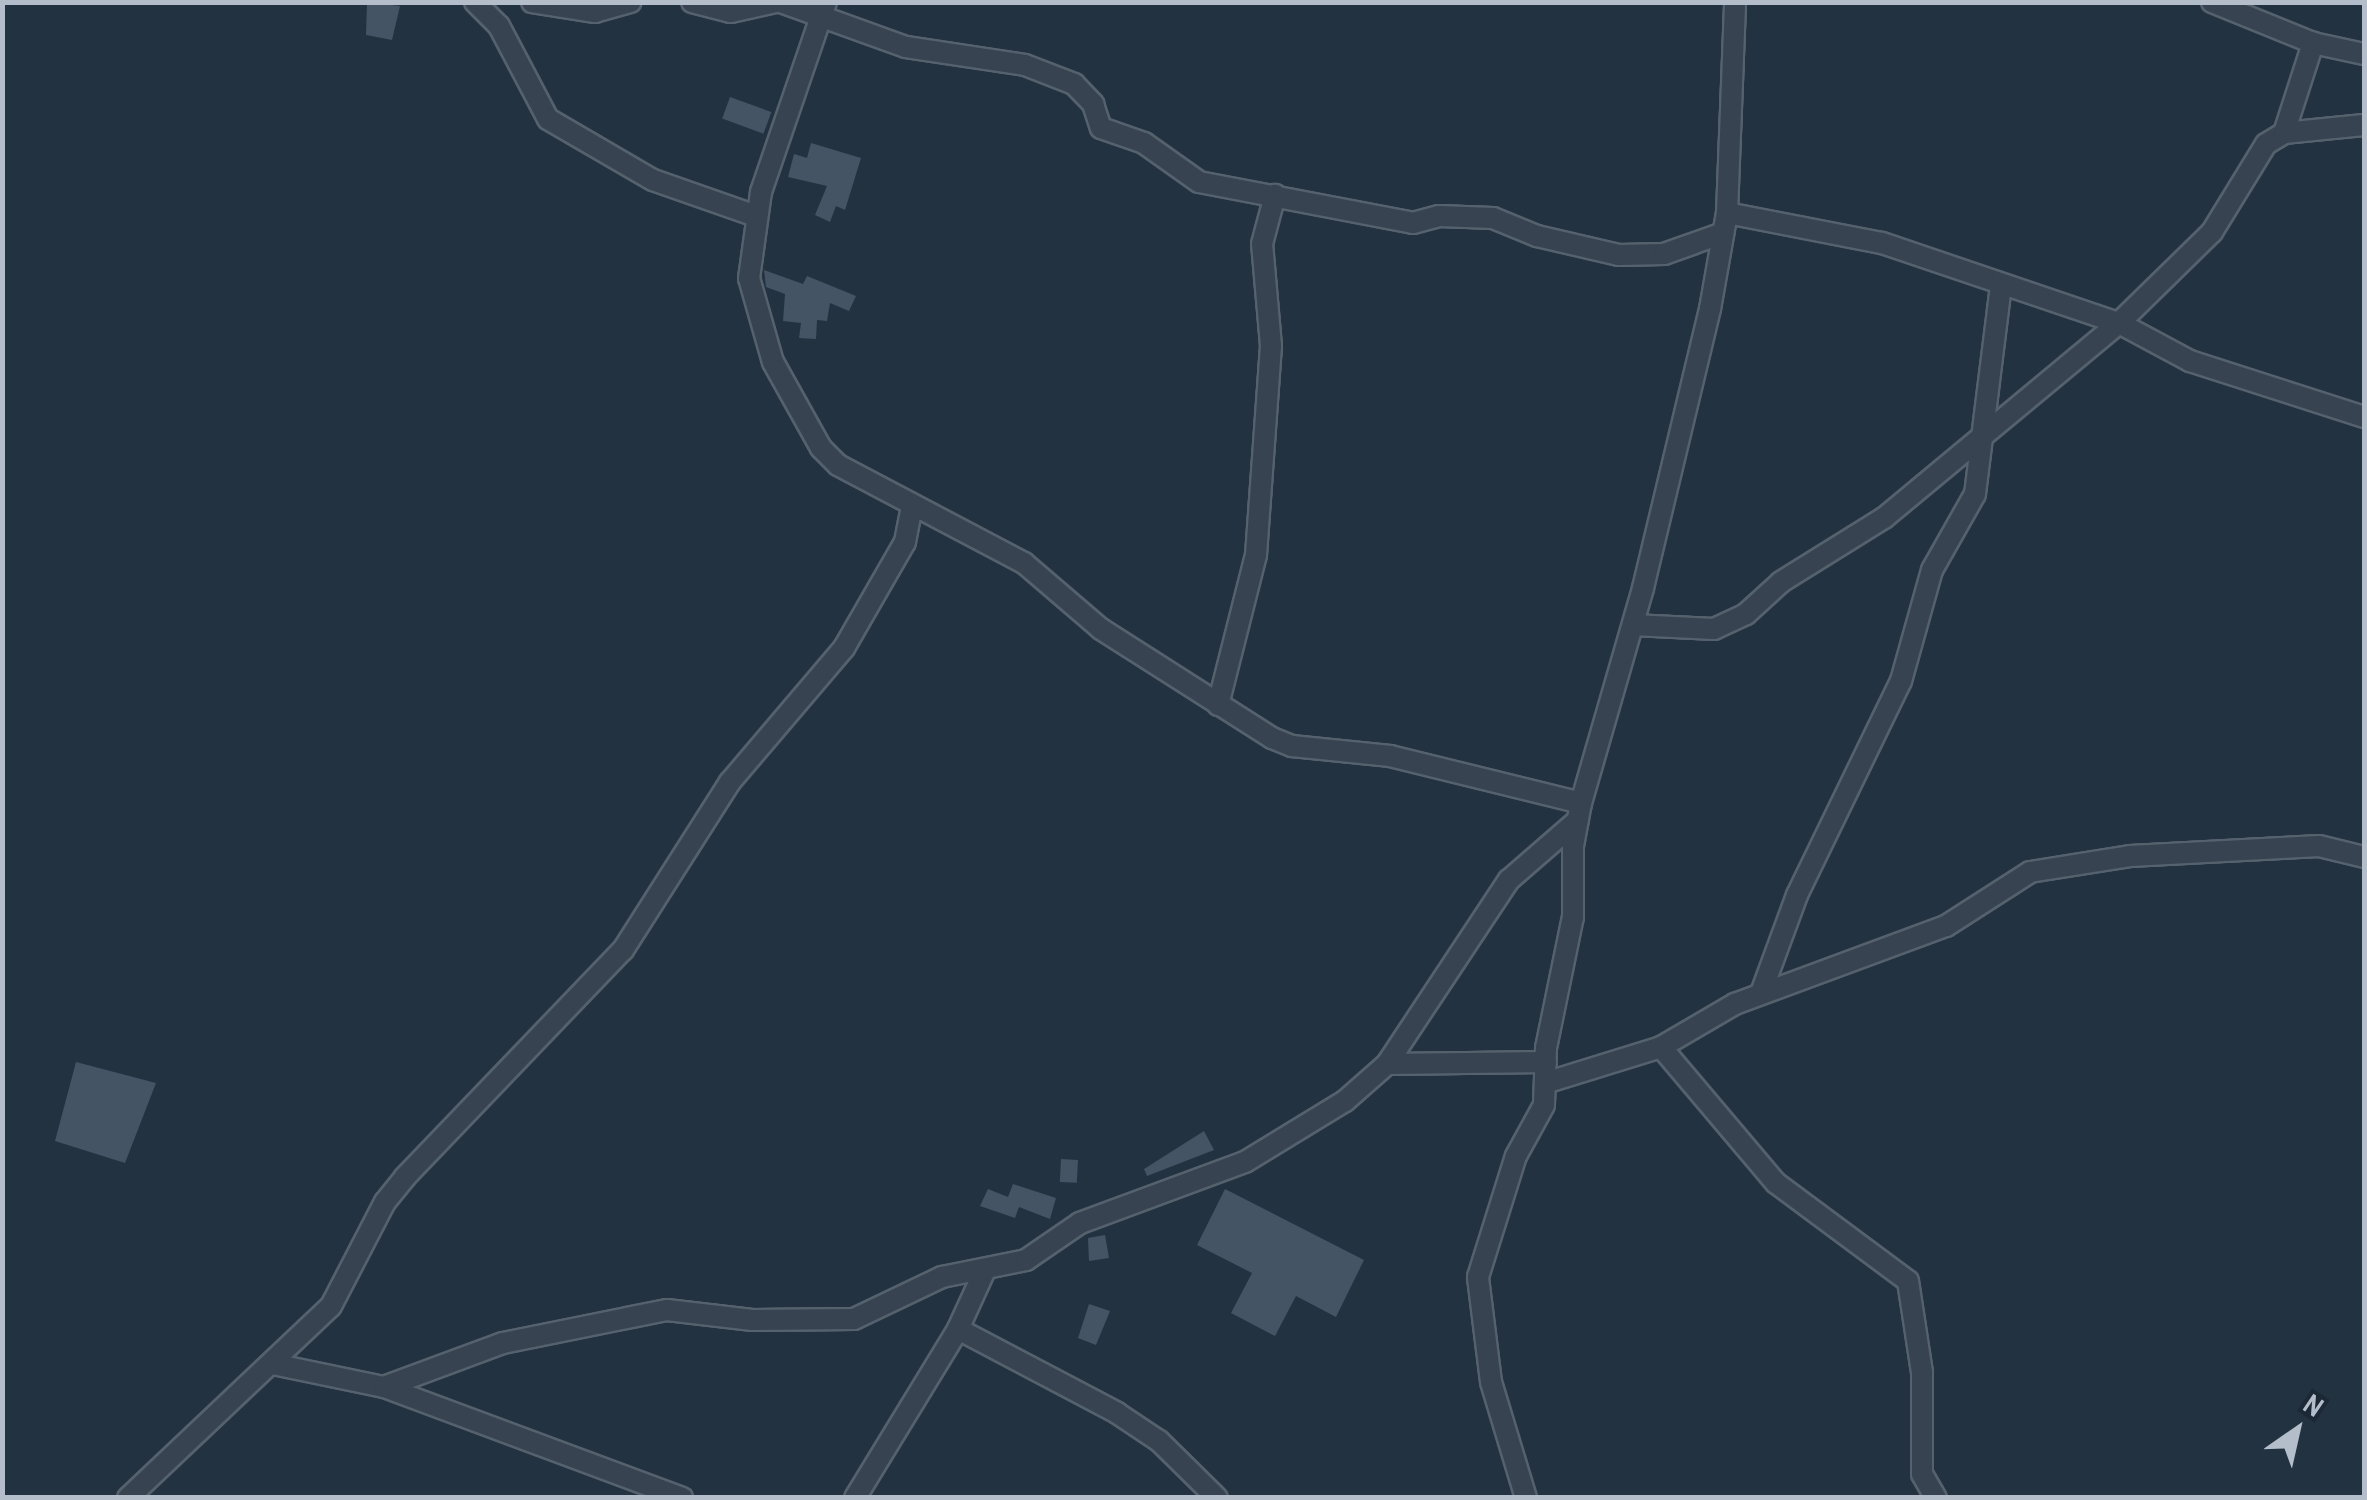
<!DOCTYPE html>
<html>
<head>
<meta charset="utf-8">
<style>
  body { margin:0 }
  #map { position:relative; width:2367px; height:1500px; overflow:hidden; background:#233240; font-family:"Archivo Narrow",sans-serif }
  div>[style] { position:absolute }
  [style*='--x'] { left:calc(var(--x)*1px); top:calc(var(--y)*1px); width:calc(var(--w)*1px); rotate:calc(var(--a)*1deg) }
  .building>* { inset:0; background:#445464; transform-origin:0 0 }
  .roads { filter:drop-shadow(2px 0 #55616d) drop-shadow(-2px 0 #55616d) drop-shadow(0 2px #55616d) drop-shadow(0 -2px #55616d) }
  .minor>* { height:20px; margin:-10px; padding:0 10px; transform-origin:10px; border-radius:10px; background:#374350 }
  span { translate:-50% -50%; white-space:nowrap; text-align:center; line-height:1.15; -webkit-text-stroke:9px #1c2835; paint-order:stroke }
  .frame { position:absolute; inset:0; border:5px solid #b4beca; pointer-events:none }
  .north { position:absolute; left:2247px; top:1380px; width:100px; height:100px; -webkit-text-stroke:8px #1c2835; paint-order:stroke; rotate:34deg; font-size:28px; font-weight:700; line-height:40px; text-align:center; color:#b4beca }
  .north::after { content:''; display:block; margin:auto; width:35px; height:45px; background:#b4beca; clip-path:polygon(50% 0,100% 100%,50% 72%,0 100%) }
</style>
</head>
<body>
<div id="map">
  <div class="building">
    <i style="clip-path:polygon(367px 2px,400px 6px,392px 40px,366px 35px)"></i>
    <i style="left:730px;top:97px;width:44px;height:23px;rotate:20deg"></i>
    <i style="clip-path:polygon(811px 143px,861px 158px,845px 210px,836px 206px,830px 222px,815px 215px,827px 186px,788px 177px,794px 154px,807px 158px)"></i>
    <i style="clip-path:polygon(764px 270px,803px 284px,807px 276px,856px 296px,849px 311px,830px 303px,827px 321px,817px 320px,816px 339px,799px 338px,801px 323px,783px 321px,785px 294px,766px 287px)"></i>
    <i style="clip-path:polygon(76px 1062px,156px 1083px,125px 1163px,55px 1141px)"></i>
    <i style="clip-path:polygon(1204px 1131px,1214px 1150px,1147px 1176px,1144px 1169px)"></i>
    <i style="left:1061px;top:1159px;width:17px;height:23px;rotate:3deg"></i>
    <i style="clip-path:polygon(1013px 1184px,1056px 1198px,1050px 1219px,1019px 1207px,1015px 1218px,980px 1206px,988px 1189px,1008px 1197px)"></i>
    <i style="clip-path:polygon(1225px 1189px,1364px 1260px,1336px 1317px,1296px 1296px,1275px 1336px,1231px 1313px,1252px 1273px,1197px 1245px)"></i>
    <i style="clip-path:polygon(1105px 1235px,1109px 1258px,1089px 1261px,1088px 1238px)"></i>
    <i style="clip-path:polygon(1089px 1304px,1110px 1311px,1096px 1345px,1078px 1338px)"></i>
  </div>
  <div class="roads">
    <div class="minor">
      <i style="--x:475;--y:2;--w:34;--a:45"></i>
      <i style="--x:499;--y:26;--w:105;--a:62.2"></i>
      <i style="--x:548;--y:119;--w:121;--a:30.2"></i>
      <i style="--x:653;--y:180;--w:109;--a:19.3"></i>
      <i style="--x:532;--y:2;--w:64;--a:9"></i>
      <i style="--x:595;--y:12;--w:37;--a:-16"></i>
      <i style="--x:692;--y:2;--w:40;--a:14.4"></i>
      <i style="--x:731;--y:12;--w:46;--a:-12.5"></i>
      <i style="--x:781;--y:2;--w:133;--a:19.8"></i>
      <i style="--x:906;--y:47;--w:120;--a:8.6"></i>
      <i style="--x:1025;--y:65;--w:53;--a:21.2"></i>
      <i style="--x:1074;--y:84;--w:28;--a:46"></i>
      <i style="--x:1093;--y:104;--w:25;--a:72"></i>
      <i style="--x:1101;--y:128;--w:46;--a:19.2"></i>
      <i style="--x:1144;--y:143;--w:67;--a:35.3"></i>
      <i style="--x:1199;--y:182;--w:218;--a:10.8"></i>
      <i style="--x:1413;--y:223;--w:27;--a:-15"></i>
      <i style="--x:1439;--y:216;--w:54;--a:2.1"></i>
      <i style="--x:1493;--y:218;--w:48;--a:22.2"></i>
      <i style="--x:1537;--y:236;--w:84;--a:13"></i>
      <i style="--x:1619;--y:255;--w:45;--a:-1.3"></i>
      <i style="--x:1664;--y:254;--w:63;--a:-19.6"></i>
      <i style="--x:826;--y:2;--w:201;--a:108.9"></i>
      <i style="--x:761;--y:192;--w:87;--a:97.9"></i>
      <i style="--x:749;--y:278;--w:87;--a:74.1"></i>
      <i style="--x:773;--y:362;--w:98;--a:60.8"></i>
      <i style="--x:821;--y:448;--w:24;--a:45"></i>
      <i style="--x:838;--y:465;--w:210;--a:27.8"></i>
      <i style="--x:1024;--y:563;--w:101;--a:40.6"></i>
      <i style="--x:1101;--y:629;--w:203;--a:32.5"></i>
      <i style="--x:1272;--y:738;--w:22;--a:22"></i>
      <i style="--x:1292;--y:746;--w:99;--a:5.8"></i>
      <i style="--x:1390;--y:756;--w:197;--a:13.8"></i>
      <i style="--x:2212;--y:2;--w:109;--a:22.1"></i>
      <i style="--x:2313;--y:43;--w:52;--a:12.2"></i>
      <i style="--x:2284;--y:133;--w:95;--a:-72.1"></i>
      <i style="--x:1727;--y:213;--w:158;--a:11"></i>
      <i style="--x:1882;--y:243;--w:250;--a:18.7"></i>
      <i style="--x:2119;--y:323;--w:81;--a:28.2"></i>
      <i style="--x:2190;--y:361;--w:183;--a:17.8"></i>
      <i style="--x:1633;--y:625;--w:81;--a:2.8"></i>
      <i style="--x:1714;--y:629;--w:35;--a:-25"></i>
      <i style="--x:1746;--y:614;--w:47;--a:-42.4"></i>
      <i style="--x:1781;--y:582;--w:121;--a:-31.9"></i>
      <i style="--x:1884;--y:518;--w:305;--a:-39.7"></i>
      <i style="--x:2119;--y:323;--w:130;--a:-44.4"></i>
      <i style="--x:2212;--y:232;--w:103;--a:-58.5"></i>
      <i style="--x:2266;--y:144;--w:21;--a:-31"></i>
      <i style="--x:2284;--y:133;--w:80;--a:-5.7"></i>
      <i style="--x:1218;--y:705;--w:155;--a:-75.8"></i>
      <i style="--x:1256;--y:555;--w:210;--a:-85.9"></i>
      <i style="--x:1271;--y:346;--w:102;--a:-95"></i>
      <i style="--x:1262;--y:244;--w:51;--a:-75.1"></i>
      <i style="--x:1761;--y:993;--w:104;--a:-69.8"></i>
      <i style="--x:1797;--y:895;--w:238;--a:-64.1"></i>
      <i style="--x:1901;--y:681;--w:115;--a:-74.4"></i>
      <i style="--x:1932;--y:570;--w:87;--a:-60.5"></i>
      <i style="--x:1975;--y:494;--w:211;--a:-82.9"></i>
      <i style="--x:1661;--y:1047;--w:178;--a:49.8"></i>
      <i style="--x:1776;--y:1183;--w:164;--a:36.6"></i>
      <i style="--x:1908;--y:1281;--w:92;--a:81.3"></i>
      <i style="--x:1922;--y:1372;--w:102;--a:90"></i>
      <i style="--x:1922;--y:1474;--w:28;--a:60"></i>
      <i style="--x:1387;--y:1064;--w:159;--a:-0.7"></i>
      <i style="--x:1545;--y:1083;--w:121;--a:-17.2"></i>
      <i style="--x:1661;--y:1047;--w:86;--a:-30.2"></i>
      <i style="--x:1735;--y:1004;--w:225;--a:-20.3"></i>
      <i style="--x:1946;--y:926;--w:100;--a:-32.7"></i>
      <i style="--x:2030;--y:872;--w:101;--a:-9.1"></i>
      <i style="--x:2130;--y:856;--w:133;--a:-3"></i>
      <i style="--x:2263;--y:849;--w:56;--a:-3.1"></i>
      <i style="--x:2319;--y:846;--w:46;--a:13.7"></i>
      <i style="--x:958;--y:1329;--w:180;--a:27.8"></i>
      <i style="--x:1117;--y:1413;--w:50;--a:33.7"></i>
      <i style="--x:1159;--y:1441;--w:81;--a:44.5"></i>
      <i style="--x:273;--y:1364;--w:113;--a:11.7"></i>
      <i style="--x:384;--y:1387;--w:318;--a:20.4"></i>
      <i style="--x:384;--y:1387;--w:127;--a:-20.3"></i>
      <i style="--x:503;--y:1343;--w:167;--a:-11.4"></i>
      <i style="--x:667;--y:1310;--w:86;--a:6.7"></i>
      <i style="--x:752;--y:1320;--w:102;--a:-0.6"></i>
      <i style="--x:854;--y:1319;--w:98;--a:-25.5"></i>
      <i style="--x:942;--y:1277;--w:86;--a:-11.4"></i>
      <i style="--x:1026;--y:1260;--w:65;--a:-34.4"></i>
      <i style="--x:1080;--y:1223;--w:176;--a:-20.3"></i>
      <i style="--x:1245;--y:1162;--w:117;--a:-31.4"></i>
      <i style="--x:1345;--y:1101;--w:56;--a:-41.4"></i>
      <i style="--x:1387;--y:1064;--w:221;--a:-56.5"></i>
      <i style="--x:1509;--y:880;--w:91;--a:-41"></i>
      <i style="--x:128;--y:1498;--w:279;--a:-43.4"></i>
      <i style="--x:331;--y:1306;--w:117;--a:-62.6"></i>
      <i style="--x:385;--y:1202;--w:32;--a:-51"></i>
      <i style="--x:405;--y:1177;--w:315;--a:-46.2"></i>
      <i style="--x:623;--y:950;--w:199;--a:-57.5"></i>
      <i style="--x:730;--y:782;--w:176;--a:-49.6"></i>
      <i style="--x:844;--y:648;--w:122;--a:-60.1"></i>
      <i style="--x:905;--y:542;--w:38;--a:-79"></i>
      <i style="--x:855;--y:1498;--w:198;--a:-58.6"></i>
      <i style="--x:958;--y:1329;--w:65;--a:-65.4"></i>
      <i style="--x:1526;--y:1498;--w:121;--a:-106.8"></i>
      <i style="--x:1491;--y:1382;--w:106;--a:-97.1"></i>
      <i style="--x:1478;--y:1277;--w:127;--a:-72.6"></i>
      <i style="--x:1516;--y:1156;--w:58;--a:-61.2"></i>
      <i style="--x:1544;--y:1105;--w:57;--a:-88"></i>
      <i style="--x:1546;--y:1048;--w:134;--a:-78.4"></i>
      <i style="--x:1573;--y:917;--w:71;--a:-90"></i>
      <i style="--x:1573;--y:846;--w:44;--a:-79.5"></i>
      <i style="--x:1581;--y:803;--w:224;--a:-73.9"></i>
      <i style="--x:1643;--y:588;--w:287;--a:-76.5"></i>
      <i style="--x:1710;--y:309;--w:97;--a:-80"></i>
      <i style="--x:1727;--y:213;--w:211;--a:-87.8"></i>
    </div>
  </div>
  <div class="frame"></div>
  <div class="north">N</div>
</div>
</body>
</html>
